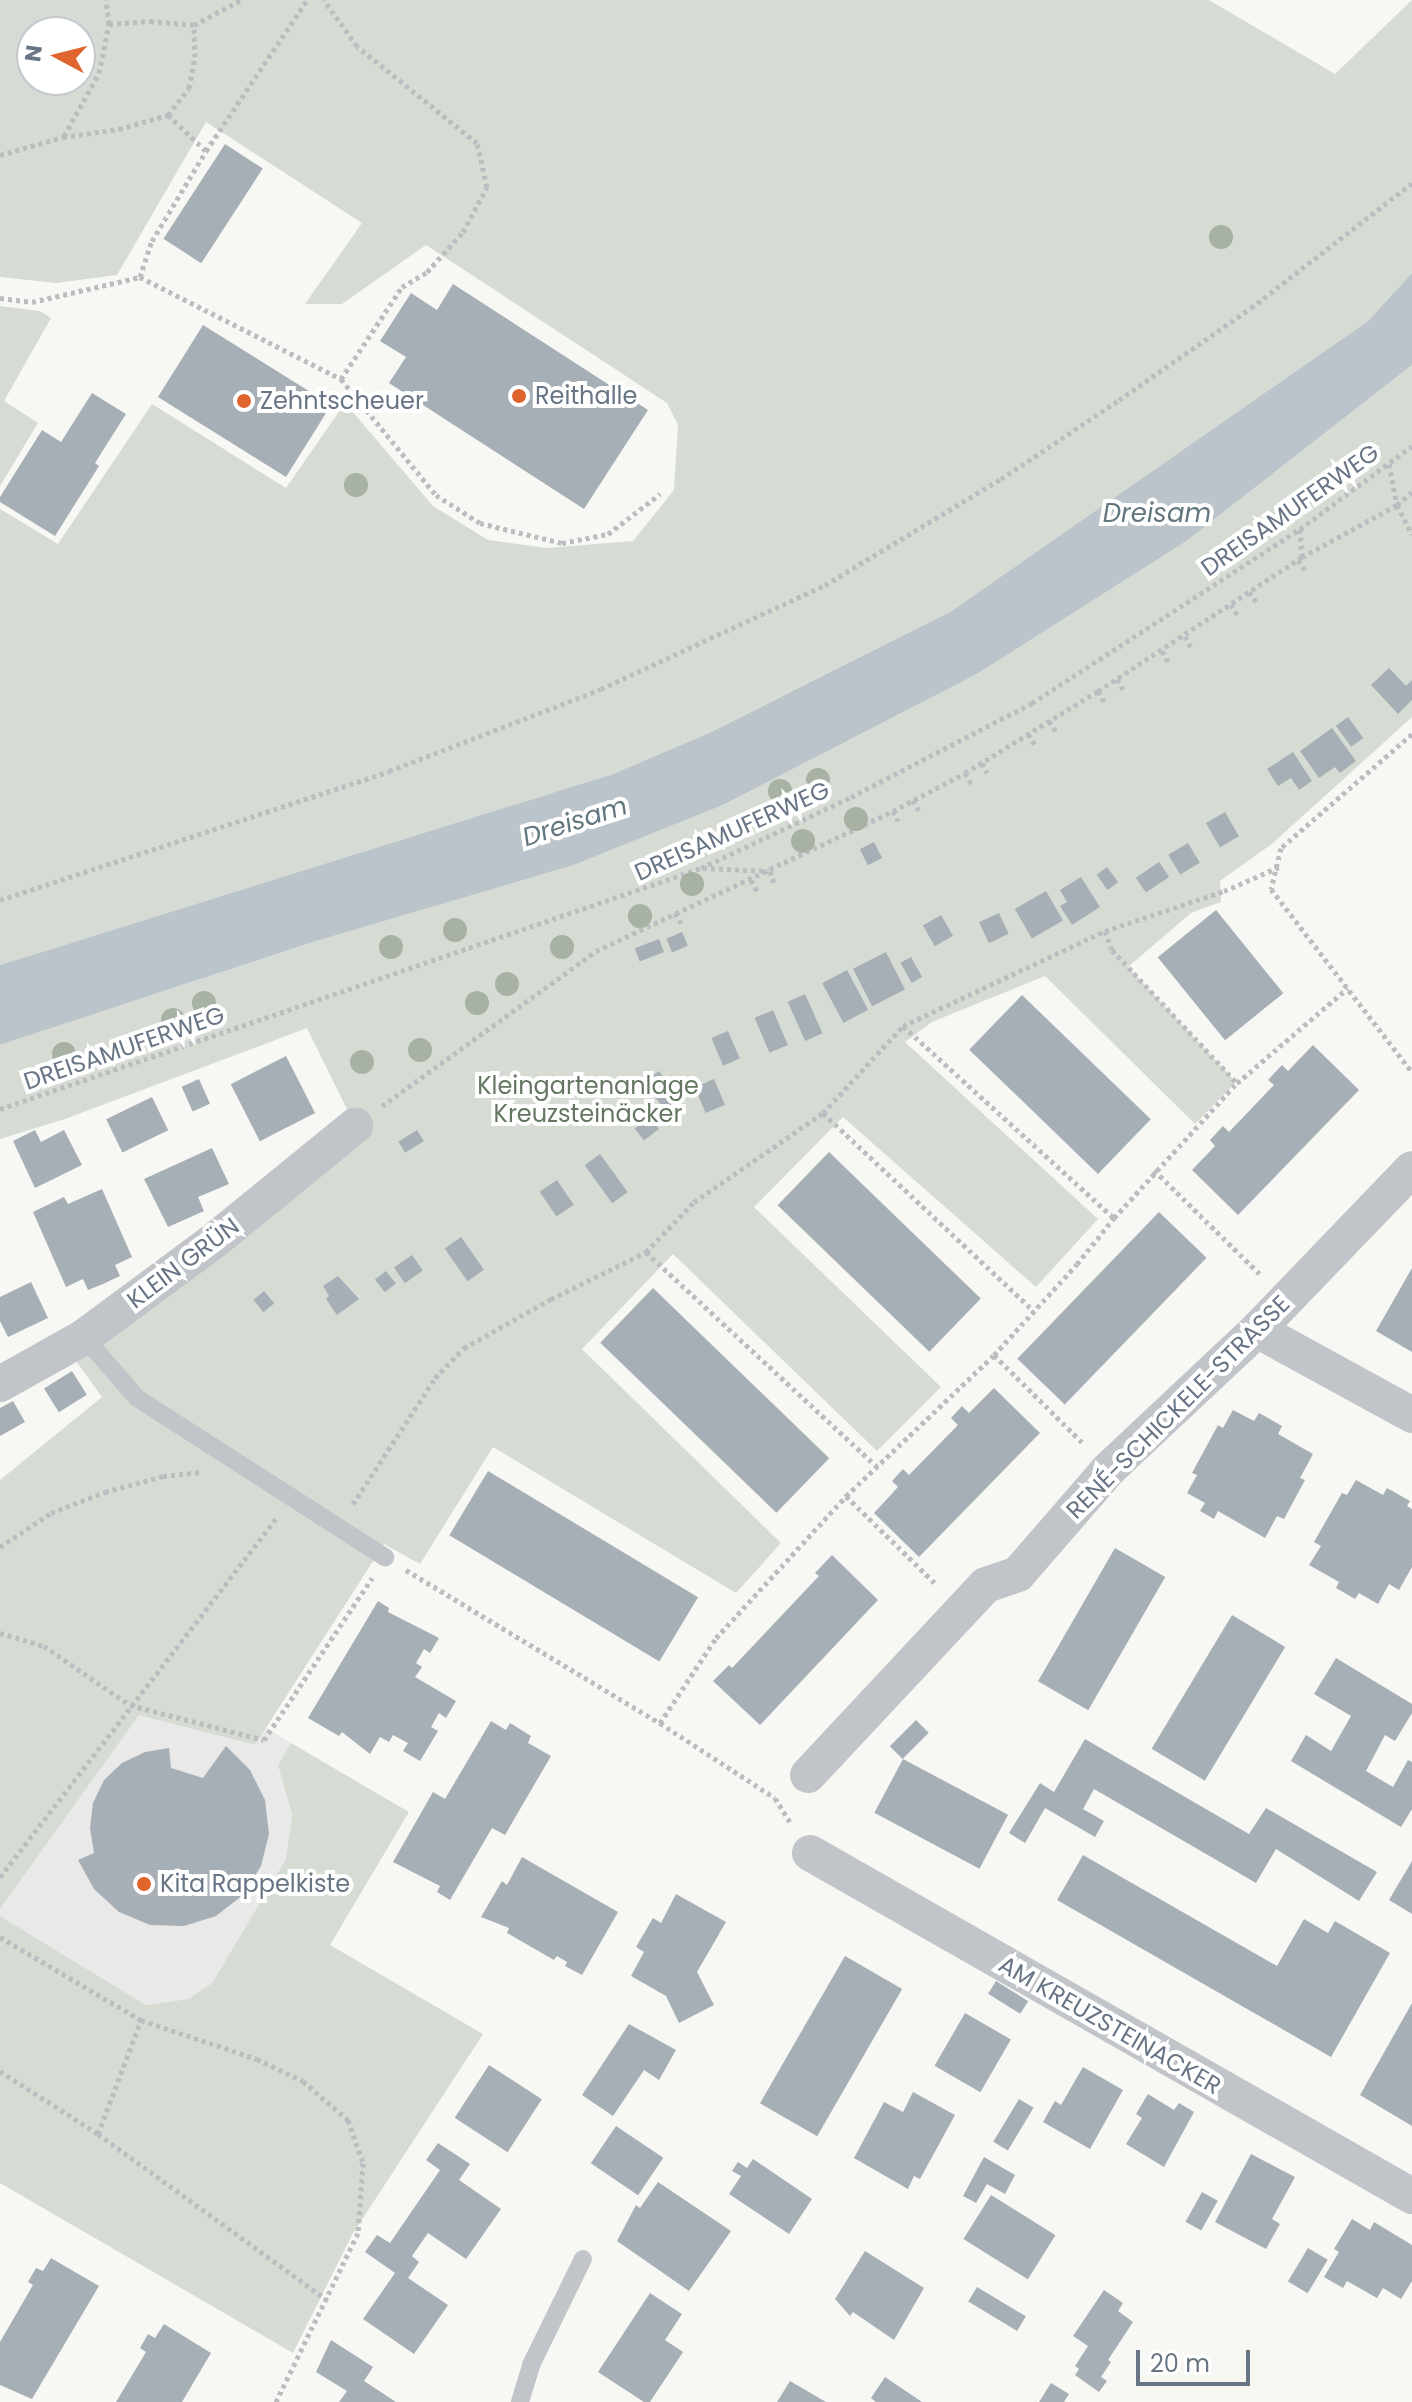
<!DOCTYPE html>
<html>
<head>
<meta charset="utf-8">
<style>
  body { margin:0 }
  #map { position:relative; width:1412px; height:2402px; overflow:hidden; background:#f7f7f4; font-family:Poppins,sans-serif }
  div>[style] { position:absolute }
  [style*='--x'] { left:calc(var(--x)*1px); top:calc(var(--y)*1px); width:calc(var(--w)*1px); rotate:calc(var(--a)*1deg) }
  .built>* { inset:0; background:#e8e9e8 }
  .green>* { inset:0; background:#d6dcd4 }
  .water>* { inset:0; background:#bbc4ca }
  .building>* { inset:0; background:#a7afb6; transform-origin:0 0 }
  .path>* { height:5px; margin-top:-2.5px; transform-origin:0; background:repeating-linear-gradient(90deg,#bbbdc0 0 4px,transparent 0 8px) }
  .service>* { height:18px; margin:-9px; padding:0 9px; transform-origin:9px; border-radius:9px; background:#c1c4c8 }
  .minor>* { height:36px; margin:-18px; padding:0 18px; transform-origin:18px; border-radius:18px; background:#c1c4c8 }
  .trees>* { width:24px; height:24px; margin:-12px; border-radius:50%; background:#a7b1a4 }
  .dots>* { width:22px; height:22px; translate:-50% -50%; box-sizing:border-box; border:4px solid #fff; border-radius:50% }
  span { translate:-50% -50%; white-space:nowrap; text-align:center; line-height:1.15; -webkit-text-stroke:8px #fff; paint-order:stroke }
  .poi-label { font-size:24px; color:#677585 }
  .left { translate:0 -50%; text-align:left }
  .street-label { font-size:24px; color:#677585 }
  .park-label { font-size:24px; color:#657762 }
  .water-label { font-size:26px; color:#637780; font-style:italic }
  .north { position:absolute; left:16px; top:16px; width:80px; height:80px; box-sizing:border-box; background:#fff; border:2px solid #c2c8ce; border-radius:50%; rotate:277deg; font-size:22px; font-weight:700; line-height:32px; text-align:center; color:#677585 }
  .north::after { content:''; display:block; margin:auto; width:28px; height:36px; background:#df642d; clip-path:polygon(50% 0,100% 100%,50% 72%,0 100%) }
  .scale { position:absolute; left:1136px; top:2350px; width:114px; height:36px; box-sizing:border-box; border:4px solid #677585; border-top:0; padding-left:10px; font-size:24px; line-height:28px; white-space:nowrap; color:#677585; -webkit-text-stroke:6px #fff; paint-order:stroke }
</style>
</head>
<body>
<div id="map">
  <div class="built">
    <i style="clip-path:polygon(139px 1714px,254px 1745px,265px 1727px,291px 1743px,278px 1765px,292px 1815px,286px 1859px,212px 1983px,188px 1999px,146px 2005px,0 1916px,0 1909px)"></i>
  </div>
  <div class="green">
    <i style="clip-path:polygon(evenodd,0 0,1209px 0,1335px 74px,1412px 0,1412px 273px,1368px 321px,950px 612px,709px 733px,613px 774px,0 965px,0 509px,58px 544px,152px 404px,286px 488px,345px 403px,433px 506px,488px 540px,547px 548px,633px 541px,674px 490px,678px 425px,667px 403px,426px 245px,342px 304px,305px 304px,362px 223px,206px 122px,117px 275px,56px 283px,0 277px,0 0,32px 32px,80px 32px,80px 80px,32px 80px,32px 32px)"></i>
    <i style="clip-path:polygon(0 306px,40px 311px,51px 318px,4px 401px,38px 423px,0 486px)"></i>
    <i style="clip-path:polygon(1412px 365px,1412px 717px,1273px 843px,1220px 881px,1221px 902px,1191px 913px,1128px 967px,1236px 1082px,1195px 1124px,1045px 976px,932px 1022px,905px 1042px,1098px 1219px,1036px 1287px,843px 1117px,754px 1207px,941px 1387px,877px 1451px,673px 1254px,582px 1349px,781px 1543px,736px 1593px,493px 1447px,420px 1564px,384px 1544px,255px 1745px,139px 1715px,0 1909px,0 1480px,102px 1397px,73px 1357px,359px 1134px,307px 1028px,62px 1120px,0 1139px,0 1045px,313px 942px,574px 865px,723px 805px,977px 674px,1185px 542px)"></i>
    <i style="clip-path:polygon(291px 1743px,409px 1812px,330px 1945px,483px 2034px,352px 2235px,293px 2353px,0 2183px,0 1916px,146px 2005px,188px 1999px,212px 1983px,286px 1859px,292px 1815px,278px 1765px)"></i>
  </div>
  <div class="water">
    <i style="clip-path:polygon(1412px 273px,1412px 365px,1185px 542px,977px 674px,723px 805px,574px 865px,313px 942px,0 1045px,0 965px,613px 774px,709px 733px,950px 612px,1368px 321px)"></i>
  </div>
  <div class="building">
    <i style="left:225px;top:144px;width:45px;height:113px;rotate:33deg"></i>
    <i style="clip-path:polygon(453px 284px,648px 410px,584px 509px,389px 383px,406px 357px,380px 341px,411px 293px,437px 310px)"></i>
    <i style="left:203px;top:325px;width:151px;height:85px;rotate:32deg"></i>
    <i style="clip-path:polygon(92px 393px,126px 414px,95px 463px,99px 466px,55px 536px,0 502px,0 497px,42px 430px,61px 442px)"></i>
    <i style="clip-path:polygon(1389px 668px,1406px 686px,1412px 680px,1412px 700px,1398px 714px,1371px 685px)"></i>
    <i style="left:1348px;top:717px;width:26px;height:15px;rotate:54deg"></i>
    <i style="clip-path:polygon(1332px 728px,1356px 761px,1340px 773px,1335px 767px,1319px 778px,1300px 751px)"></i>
    <i style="clip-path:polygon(1293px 752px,1312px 781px,1299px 790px,1291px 778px,1278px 786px,1267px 769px)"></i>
    <i style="left:1225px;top:812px;width:28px;height:22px;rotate:60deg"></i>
    <i style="left:874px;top:842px;width:18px;height:16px;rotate:63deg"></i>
    <i style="left:1188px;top:843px;width:23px;height:23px;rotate:59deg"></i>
    <i style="left:1159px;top:862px;width:18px;height:28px;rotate:56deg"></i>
    <i style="left:1107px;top:867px;width:19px;height:13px;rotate:54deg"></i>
    <i style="clip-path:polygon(1081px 877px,1100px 907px,1072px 925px,1060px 906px,1067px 902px,1060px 890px)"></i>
    <i style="left:1046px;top:891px;width:34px;height:36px;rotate:60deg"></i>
    <i style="left:1216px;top:910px;width:107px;height:75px;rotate:51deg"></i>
    <i style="left:999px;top:913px;width:23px;height:22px;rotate:65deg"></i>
    <i style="left:941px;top:915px;width:24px;height:21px;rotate:60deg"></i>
    <i style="left:682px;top:932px;width:15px;height:17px;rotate:67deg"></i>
    <i style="left:659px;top:939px;width:14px;height:26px;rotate:69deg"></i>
    <i style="left:886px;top:952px;width:42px;height:37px;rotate:63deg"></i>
    <i style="left:911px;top:957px;width:23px;height:12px;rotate:61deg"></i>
    <i style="left:847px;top:970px;width:45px;height:28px;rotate:62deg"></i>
    <i style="left:805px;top:994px;width:43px;height:19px;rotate:66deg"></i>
    <i style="left:1022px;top:995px;width:179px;height:76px;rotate:44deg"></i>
    <i style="left:773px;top:1010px;width:38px;height:20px;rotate:67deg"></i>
    <i style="left:728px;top:1031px;width:30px;height:18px;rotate:67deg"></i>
    <i style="clip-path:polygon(1313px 1045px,1359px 1090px,1238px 1215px,1192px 1170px,1215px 1146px,1210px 1140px,1223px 1126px,1229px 1132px,1274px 1085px,1268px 1080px,1282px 1065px,1288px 1071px)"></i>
    <i style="left:286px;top:1056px;width:64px;height:62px;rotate:63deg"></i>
    <i style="left:659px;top:1071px;width:37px;height:18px;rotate:55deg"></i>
    <i style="left:199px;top:1079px;width:27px;height:19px;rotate:66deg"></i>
    <i style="left:714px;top:1079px;width:28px;height:21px;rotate:67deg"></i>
    <i style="left:152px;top:1097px;width:37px;height:51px;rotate:64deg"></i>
    <i style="left:650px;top:1117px;width:15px;height:19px;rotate:53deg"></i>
    <i style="clip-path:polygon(35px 1130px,41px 1142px,64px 1130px,82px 1165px,35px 1188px,13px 1141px)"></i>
    <i style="left:417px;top:1130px;width:13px;height:22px;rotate:58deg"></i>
    <i style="clip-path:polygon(212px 1148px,229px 1184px,198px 1197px,204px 1211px,168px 1227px,144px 1179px)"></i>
    <i style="left:829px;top:1152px;width:211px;height:74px;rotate:44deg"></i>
    <i style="left:600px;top:1154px;width:47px;height:19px;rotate:54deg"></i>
    <i style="left:557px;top:1180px;width:30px;height:21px;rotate:56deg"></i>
    <i style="clip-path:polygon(102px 1189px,132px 1257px,115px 1265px,120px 1276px,103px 1284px,88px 1290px,83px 1279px,66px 1287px,33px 1212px,64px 1197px,68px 1204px)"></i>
    <i style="left:1159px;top:1212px;width:66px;height:204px;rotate:44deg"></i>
    <i style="left:461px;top:1237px;width:40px;height:20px;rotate:55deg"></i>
    <i style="left:412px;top:1255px;width:19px;height:22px;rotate:55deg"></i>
    <i style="clip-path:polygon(1412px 1268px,1412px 1352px,1376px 1331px)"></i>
    <i style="left:386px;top:1271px;width:16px;height:14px;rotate:52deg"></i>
    <i style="clip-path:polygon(338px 1276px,359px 1299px,337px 1315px,326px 1299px,329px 1296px,323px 1286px)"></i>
    <i style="clip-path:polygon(31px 1282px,48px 1318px,8px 1337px,0 1321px,0 1297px)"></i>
    <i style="left:653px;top:1288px;width:245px;height:76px;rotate:44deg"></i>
    <i style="left:264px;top:1291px;width:16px;height:14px;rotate:50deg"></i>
    <i style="left:72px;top:1371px;width:28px;height:33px;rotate:58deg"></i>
    <i style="clip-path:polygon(994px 1388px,1040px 1433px,919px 1557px,874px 1513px,898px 1487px,892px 1481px,903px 1469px,909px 1475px,958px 1425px,951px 1418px,962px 1406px,969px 1413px)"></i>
    <i style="clip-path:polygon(13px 1401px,25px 1422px,0 1436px,0 1408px)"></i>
    <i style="clip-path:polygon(1233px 1410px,1254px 1421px,1259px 1413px,1282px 1426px,1278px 1434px,1313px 1454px,1300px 1478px,1305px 1480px,1284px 1519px,1277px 1516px,1265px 1538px,1218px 1511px,1214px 1519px,1200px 1511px,1205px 1503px,1187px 1493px,1197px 1475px,1192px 1473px,1218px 1425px,1223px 1428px)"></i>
    <i style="left:488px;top:1471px;width:245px;height:75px;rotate:31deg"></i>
    <i style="clip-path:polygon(1356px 1480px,1383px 1495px,1387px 1488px,1410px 1501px,1407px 1506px,1412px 1509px,1412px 1567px,1399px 1590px,1389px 1584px,1378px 1604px,1359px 1593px,1355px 1599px,1336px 1588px,1339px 1582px,1309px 1565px,1321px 1546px,1314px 1542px,1342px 1493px,1347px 1495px)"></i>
    <i style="left:1115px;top:1548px;width:58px;height:154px;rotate:30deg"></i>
    <i style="clip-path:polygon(832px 1555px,878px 1600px,760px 1725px,713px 1681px,729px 1665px,732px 1668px,819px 1576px,815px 1573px)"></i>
    <i style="clip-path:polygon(378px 1601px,389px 1608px,388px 1612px,439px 1638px,430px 1653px,424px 1649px,416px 1663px,422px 1667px,415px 1677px,456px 1701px,446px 1718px,439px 1713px,431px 1727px,438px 1731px,420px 1761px,403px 1751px,408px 1743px,393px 1735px,389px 1742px,380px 1737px,370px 1754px,342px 1732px,339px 1736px,308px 1718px)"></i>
    <i style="left:1232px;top:1615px;width:62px;height:156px;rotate:31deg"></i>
    <i style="clip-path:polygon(1336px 1658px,1412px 1704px,1412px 1713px,1395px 1741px,1385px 1735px,1366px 1771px,1393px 1787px,1408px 1760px,1412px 1762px,1412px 1809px,1401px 1827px,1291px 1761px,1306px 1735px,1331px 1751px,1351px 1716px,1314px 1694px)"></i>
    <i style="left:916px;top:1720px;width:18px;height:37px;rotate:45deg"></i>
    <i style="clip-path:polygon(491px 1721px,506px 1730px,510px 1723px,531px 1736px,528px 1743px,551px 1756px,505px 1835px,492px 1828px,450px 1900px,437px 1892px,440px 1886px,393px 1862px,433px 1792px,445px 1799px)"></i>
    <i style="clip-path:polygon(1085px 1739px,1249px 1834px,1266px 1808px,1377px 1872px,1359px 1901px,1276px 1849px,1256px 1883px,1094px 1789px,1083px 1809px,1104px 1821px,1095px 1837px,1045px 1808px,1025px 1843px,1009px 1833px,1040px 1783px,1054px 1792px)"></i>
    <i style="clip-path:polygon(226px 1746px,250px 1770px,265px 1800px,269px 1834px,261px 1866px,243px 1895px,216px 1916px,184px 1926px,150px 1925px,119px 1912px,94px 1889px,78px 1860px,94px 1853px,90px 1828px,93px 1803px,104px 1780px,122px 1763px,145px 1752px,169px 1748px,171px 1768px,203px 1778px)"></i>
    <i style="left:903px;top:1759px;width:119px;height:61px;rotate:28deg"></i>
    <i style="clip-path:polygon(1083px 1855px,1277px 1966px,1304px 1919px,1328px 1933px,1335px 1921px,1390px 1953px,1331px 2057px,1057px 1900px)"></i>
    <i style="clip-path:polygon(522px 1857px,618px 1912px,582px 1975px,565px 1966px,567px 1962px,557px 1956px,554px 1960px,507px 1933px,509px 1928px,481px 1917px,502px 1881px,507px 1885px)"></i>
    <i style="clip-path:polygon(1412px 1861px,1412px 1914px,1389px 1900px)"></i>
    <i style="clip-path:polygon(676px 1894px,726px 1922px,697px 1972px,714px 2005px,679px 2023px,666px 1996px,631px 1976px,644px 1952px,636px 1947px,653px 1918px,661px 1923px)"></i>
    <i style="left:845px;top:1956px;width:66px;height:170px;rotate:30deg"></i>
    <i style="left:996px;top:1981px;width:38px;height:15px;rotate:32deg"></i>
    <i style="clip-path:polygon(1412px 2003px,1412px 2126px,1360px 2095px)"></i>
    <i style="left:965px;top:2013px;width:53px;height:61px;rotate:30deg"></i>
    <i style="clip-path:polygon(629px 2024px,676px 2050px,659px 2080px,644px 2070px,613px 2116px,582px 2095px)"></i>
    <i style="left:489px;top:2065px;width:63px;height:63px;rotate:33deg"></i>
    <i style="clip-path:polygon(1083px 2067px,1123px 2090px,1090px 2149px,1043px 2122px,1055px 2101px,1061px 2105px)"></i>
    <i style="clip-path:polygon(913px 2092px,955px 2115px,920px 2179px,914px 2176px,908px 2189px,854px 2158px,884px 2102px,903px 2112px)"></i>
    <i style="clip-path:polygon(1148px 2094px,1174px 2110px,1179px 2103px,1194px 2112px,1164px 2167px,1126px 2144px,1142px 2118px,1136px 2114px)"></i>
    <i style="left:1019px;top:2099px;width:17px;height:50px;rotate:31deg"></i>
    <i style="left:616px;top:2126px;width:57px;height:45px;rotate:34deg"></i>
    <i style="clip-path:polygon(438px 2143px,470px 2164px,459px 2180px,501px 2209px,466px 2259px,428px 2233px,412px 2256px,419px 2262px,408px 2278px,448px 2305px,414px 2354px,363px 2319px,395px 2273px,365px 2252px,377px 2235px,390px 2243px,440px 2170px,426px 2160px)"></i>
    <i style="clip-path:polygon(1251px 2154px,1295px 2177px,1272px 2219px,1280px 2224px,1266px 2249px,1215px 2222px)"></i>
    <i style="clip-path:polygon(984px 2157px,1015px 2175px,1005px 2194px,987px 2184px,976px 2203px,963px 2196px)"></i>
    <i style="clip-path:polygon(753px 2159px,812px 2199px,789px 2234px,729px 2194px,741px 2176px,732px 2171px,738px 2162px,747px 2168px)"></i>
    <i style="clip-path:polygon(658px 2182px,731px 2231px,689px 2291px,617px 2241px,636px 2205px,640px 2208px)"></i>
    <i style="left:1202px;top:2192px;width:18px;height:34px;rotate:29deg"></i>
    <i style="left:991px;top:2195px;width:76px;height:52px;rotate:32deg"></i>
    <i style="clip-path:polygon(1352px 2219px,1370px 2230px,1374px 2222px,1412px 2245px,1412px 2281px,1401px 2299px,1383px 2288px,1377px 2298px,1347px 2281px,1343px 2288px,1324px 2277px,1339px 2252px,1334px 2249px)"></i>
    <i style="left:1308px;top:2248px;width:23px;height:39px;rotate:31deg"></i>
    <i style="clip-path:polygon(865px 2251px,924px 2288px,894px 2340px,853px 2312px,850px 2316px,835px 2299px)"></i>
    <i style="clip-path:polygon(51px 2258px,99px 2286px,32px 2399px,0 2385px,0 2342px,33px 2285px,28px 2282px,36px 2268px,43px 2271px)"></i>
    <i style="left:977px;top:2287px;width:57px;height:17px;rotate:31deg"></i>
    <i style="clip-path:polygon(1104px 2290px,1123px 2303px,1118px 2311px,1133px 2322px,1108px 2360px,1111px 2362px,1101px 2377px,1107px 2381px,1099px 2392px,1075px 2375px,1079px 2369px,1075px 2366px,1088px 2346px,1073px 2336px)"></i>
    <i style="clip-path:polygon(650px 2293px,682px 2314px,665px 2340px,683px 2352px,650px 2402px,644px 2402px,598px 2372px)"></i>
    <i style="clip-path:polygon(164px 2324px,211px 2353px,182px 2402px,116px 2402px,146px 2352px,140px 2348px,148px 2334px,155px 2338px)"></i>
    <i style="clip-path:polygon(331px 2340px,373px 2367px,364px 2381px,396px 2402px,339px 2402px,347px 2391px,316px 2372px)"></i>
    <i style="clip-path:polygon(885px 2377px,922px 2402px,876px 2402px,871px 2398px)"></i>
    <i style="clip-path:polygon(790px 2381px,826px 2402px,777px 2402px)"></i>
    <i style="clip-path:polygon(1051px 2383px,1069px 2394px,1064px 2402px,1039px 2402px)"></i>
  </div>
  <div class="path">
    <i style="--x:109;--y:24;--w:41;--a:-4.2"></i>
    <i style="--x:150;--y:21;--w:44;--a:5.2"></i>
    <i style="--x:168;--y:115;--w:52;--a:43.5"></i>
    <i style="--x:64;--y:136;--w:72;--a:-60.9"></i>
    <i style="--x:99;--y:73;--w:50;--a:-78.5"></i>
    <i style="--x:109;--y:24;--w:24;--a:-97"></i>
    <i style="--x:0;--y:155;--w:66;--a:-15.9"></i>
    <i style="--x:63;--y:137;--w:57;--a:-8.1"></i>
    <i style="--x:119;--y:129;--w:51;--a:-15.9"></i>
    <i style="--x:168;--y:115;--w:34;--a:-52"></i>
    <i style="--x:189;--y:88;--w:32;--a:-79"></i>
    <i style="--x:195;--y:57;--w:32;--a:-92"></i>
    <i style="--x:194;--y:25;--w:53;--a:-28"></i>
    <i style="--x:140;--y:277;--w:38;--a:-72"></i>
    <i style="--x:152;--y:241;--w:105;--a:-59"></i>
    <i style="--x:206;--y:151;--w:182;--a:-56.2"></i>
    <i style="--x:0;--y:298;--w:32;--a:7"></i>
    <i style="--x:32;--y:302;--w:111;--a:-13"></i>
    <i style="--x:140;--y:277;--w:225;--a:26.9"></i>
    <i style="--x:341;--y:379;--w:110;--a:-56.5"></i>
    <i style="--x:402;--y:287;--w:29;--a:-31"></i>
    <i style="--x:427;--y:272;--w:54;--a:-48"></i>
    <i style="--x:463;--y:232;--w:51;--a:-61.9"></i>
    <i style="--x:487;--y:187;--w:45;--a:-102.8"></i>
    <i style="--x:477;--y:143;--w:154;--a:-141.1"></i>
    <i style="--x:357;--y:46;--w:57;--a:-125.7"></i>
    <i style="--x:341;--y:379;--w:150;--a:50.7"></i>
    <i style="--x:436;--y:495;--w:52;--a:32.5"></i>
    <i style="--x:480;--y:523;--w:84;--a:13.7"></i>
    <i style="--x:562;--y:543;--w:47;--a:-11.1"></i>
    <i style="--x:608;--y:534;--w:66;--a:-37.6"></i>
    <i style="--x:1389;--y:464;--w:42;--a:79"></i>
    <i style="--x:1397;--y:505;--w:33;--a:63"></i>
    <i style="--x:1302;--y:557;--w:108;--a:-28.7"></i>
    <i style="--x:1397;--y:505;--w:20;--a:-41"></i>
    <i style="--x:1298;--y:560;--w:12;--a:55"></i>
    <i style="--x:1249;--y:592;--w:14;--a:54"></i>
    <i style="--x:1231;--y:604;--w:14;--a:60"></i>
    <i style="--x:1185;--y:636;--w:15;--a:62"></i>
    <i style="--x:1162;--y:651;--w:14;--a:60"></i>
    <i style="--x:1117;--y:679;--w:14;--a:60"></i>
    <i style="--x:1098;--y:691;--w:14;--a:60"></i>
    <i style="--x:1049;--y:721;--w:14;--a:56"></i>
    <i style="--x:1028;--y:734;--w:15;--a:58"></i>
    <i style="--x:1412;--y:734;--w:174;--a:139"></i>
    <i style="--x:1281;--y:848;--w:42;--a:103.7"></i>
    <i style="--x:1271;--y:889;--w:231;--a:52.4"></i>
    <i style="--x:982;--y:763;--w:11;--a:63"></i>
    <i style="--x:965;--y:773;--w:13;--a:61"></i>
    <i style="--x:913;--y:800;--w:13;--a:61"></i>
    <i style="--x:893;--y:811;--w:11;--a:63"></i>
    <i style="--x:703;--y:868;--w:66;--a:2.6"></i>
    <i style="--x:770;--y:871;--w:13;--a:72"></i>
    <i style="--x:751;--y:880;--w:13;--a:61"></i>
    <i style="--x:0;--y:900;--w:410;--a:-18.3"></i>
    <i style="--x:389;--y:771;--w:227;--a:-21.1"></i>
    <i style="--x:601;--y:689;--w:247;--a:-24.9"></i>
    <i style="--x:825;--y:585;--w:205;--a:-31.1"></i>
    <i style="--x:1001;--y:479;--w:142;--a:-33.8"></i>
    <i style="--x:1119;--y:400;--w:161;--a:-34.9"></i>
    <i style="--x:1251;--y:308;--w:204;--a:-37.8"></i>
    <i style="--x:675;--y:913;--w:12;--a:59"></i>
    <i style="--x:1105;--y:931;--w:20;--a:70"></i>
    <i style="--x:1112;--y:950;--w:183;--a:46.8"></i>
    <i style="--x:903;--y:1026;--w:285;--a:42.3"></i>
    <i style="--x:1114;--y:1218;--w:183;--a:-47.7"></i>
    <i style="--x:1237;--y:1083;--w:146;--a:-40.6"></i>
    <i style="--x:382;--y:1106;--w:264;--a:-35.9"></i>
    <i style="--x:596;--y:951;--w:328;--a:-25.2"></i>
    <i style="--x:893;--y:811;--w:81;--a:-27.8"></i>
    <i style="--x:965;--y:773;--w:156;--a:-31.7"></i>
    <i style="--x:1098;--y:691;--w:244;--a:-33.3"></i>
    <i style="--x:1302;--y:557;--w:28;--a:-94"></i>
    <i style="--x:0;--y:1109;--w:741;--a:-18.97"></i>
    <i style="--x:701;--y:868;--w:166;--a:-25.3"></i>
    <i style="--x:851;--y:797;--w:204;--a:-27.4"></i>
    <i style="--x:1032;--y:703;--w:320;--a:-33"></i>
    <i style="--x:1300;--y:529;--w:139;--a:-36.5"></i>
    <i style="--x:823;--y:1113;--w:287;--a:43.2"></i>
    <i style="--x:1154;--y:1170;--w:151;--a:44.5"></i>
    <i style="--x:646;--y:1252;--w:316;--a:42.9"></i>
    <i style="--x:994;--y:1355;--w:125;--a:44.7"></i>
    <i style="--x:846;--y:1496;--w:127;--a:44.4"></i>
    <i style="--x:353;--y:1504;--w:150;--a:-56.9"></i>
    <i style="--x:435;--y:1378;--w:42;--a:-46"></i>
    <i style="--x:464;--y:1348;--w:100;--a:-29.4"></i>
    <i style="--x:551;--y:1299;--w:106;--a:-26.3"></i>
    <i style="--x:646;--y:1252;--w:69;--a:-46.2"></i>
    <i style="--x:694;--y:1202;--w:157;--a:-34.6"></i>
    <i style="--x:823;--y:1113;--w:118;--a:-47.4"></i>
    <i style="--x:903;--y:1026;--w:223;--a:-25.2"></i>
    <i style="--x:1105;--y:931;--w:126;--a:-18.6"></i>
    <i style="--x:1224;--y:891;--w:60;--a:-23.6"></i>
    <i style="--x:0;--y:1547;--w:61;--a:-33.7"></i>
    <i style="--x:51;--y:1513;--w:58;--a:-21.3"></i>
    <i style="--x:105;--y:1492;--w:60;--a:-15.4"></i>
    <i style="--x:163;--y:1476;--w:39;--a:-6"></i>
    <i style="--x:406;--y:1570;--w:297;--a:31.1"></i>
    <i style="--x:660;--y:1723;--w:137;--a:33.1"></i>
    <i style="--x:775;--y:1798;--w:32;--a:58"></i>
    <i style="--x:0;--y:1633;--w:46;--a:16.5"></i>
    <i style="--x:44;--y:1646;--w:104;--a:34.5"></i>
    <i style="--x:130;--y:1705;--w:138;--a:14.6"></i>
    <i style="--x:264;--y:1740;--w:195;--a:-56.3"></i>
    <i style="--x:660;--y:1723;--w:102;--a:-56.6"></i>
    <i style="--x:716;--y:1638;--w:193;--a:-47.5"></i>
    <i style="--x:846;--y:1496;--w:204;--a:-43.6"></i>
    <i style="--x:994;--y:1355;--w:123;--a:-47.6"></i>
    <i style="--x:1077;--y:1264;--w:59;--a:-51.2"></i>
    <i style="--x:0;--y:1877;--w:452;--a:-52.4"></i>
    <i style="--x:0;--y:1937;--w:164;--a:30.5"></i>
    <i style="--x:141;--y:2020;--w:122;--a:18.6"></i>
    <i style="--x:257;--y:2059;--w:51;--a:25.6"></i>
    <i style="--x:303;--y:2081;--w:60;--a:40.9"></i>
    <i style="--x:348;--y:2120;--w:46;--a:70.8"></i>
    <i style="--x:363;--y:2163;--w:70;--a:94.1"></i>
    <i style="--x:358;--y:2233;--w:188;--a:115.9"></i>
    <i style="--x:0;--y:2071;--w:117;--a:32.7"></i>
    <i style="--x:98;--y:2134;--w:283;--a:35.9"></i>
    <i style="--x:98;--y:2134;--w:122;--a:-69.3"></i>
  </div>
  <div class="service">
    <i style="--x:84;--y:1337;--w:81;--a:49"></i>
    <i style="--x:137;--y:1398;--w:295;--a:32.7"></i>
    <i style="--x:520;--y:2402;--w:39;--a:-73"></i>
    <i style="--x:531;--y:2365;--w:118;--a:-63.9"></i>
  </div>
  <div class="minor">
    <i style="--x:1257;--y:1330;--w:177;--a:28.7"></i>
    <i style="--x:0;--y:1384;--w:96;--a:-29.2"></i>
    <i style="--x:84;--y:1337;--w:163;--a:-36.5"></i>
    <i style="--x:215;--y:1240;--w:181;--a:-39.2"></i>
    <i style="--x:808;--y:1775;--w:260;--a:-46.9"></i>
    <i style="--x:986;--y:1585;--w:34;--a:-19"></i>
    <i style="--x:1018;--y:1574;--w:139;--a:-49.1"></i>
    <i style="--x:1109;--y:1469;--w:203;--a:-43.2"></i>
    <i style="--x:1257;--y:1330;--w:223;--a:-46.1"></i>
    <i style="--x:810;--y:1853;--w:693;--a:29.67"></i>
  </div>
  <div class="trees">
    <i style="left:1221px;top:237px"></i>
    <i style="left:356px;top:485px"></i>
    <i style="left:818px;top:780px"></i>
    <i style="left:780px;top:791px"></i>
    <i style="left:856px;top:819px"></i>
    <i style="left:803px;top:841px"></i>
    <i style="left:692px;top:884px"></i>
    <i style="left:640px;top:916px"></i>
    <i style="left:455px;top:930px"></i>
    <i style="left:391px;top:947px"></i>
    <i style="left:562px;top:947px"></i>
    <i style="left:507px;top:984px"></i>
    <i style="left:204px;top:1003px"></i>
    <i style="left:477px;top:1003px"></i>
    <i style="left:173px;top:1020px"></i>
    <i style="left:420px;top:1050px"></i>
    <i style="left:64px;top:1054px"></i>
    <i style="left:362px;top:1062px"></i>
  </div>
  <div class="dots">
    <i style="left:519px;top:396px;background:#df642d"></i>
    <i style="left:244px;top:401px;background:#df642d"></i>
    <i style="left:144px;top:1884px;background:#df642d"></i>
  </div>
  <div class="poi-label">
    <span class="left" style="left:535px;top:396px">Reithalle</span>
    <span class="left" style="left:260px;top:401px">Zehntscheuer</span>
    <span class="left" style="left:160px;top:1884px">Kita Rappelkiste</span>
  </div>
  <div class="street-label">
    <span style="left:1290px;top:510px;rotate:-35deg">DREISAMUFERWEG</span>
    <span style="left:732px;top:831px;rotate:-24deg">DREISAMUFERWEG</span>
    <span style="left:124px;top:1048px;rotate:-19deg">DREISAMUFERWEG</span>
    <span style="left:183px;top:1263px;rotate:-37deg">KLEIN GRÜN</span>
    <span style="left:1178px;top:1407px;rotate:-45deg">RENÉ-SCHICKELE-STRASSE</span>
    <span style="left:1110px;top:2025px;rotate:30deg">AM KREUZSTEINACKER</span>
  </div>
  <div class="park-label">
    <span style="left:588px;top:1100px">Kleingartenanlage<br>Kreuzsteinäcker</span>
  </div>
  <div class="water-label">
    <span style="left:1157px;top:514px">Dreisam</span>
    <span style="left:575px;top:822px;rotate:-18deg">Dreisam</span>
  </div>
  <div class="north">N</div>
  <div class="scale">20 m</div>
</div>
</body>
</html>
